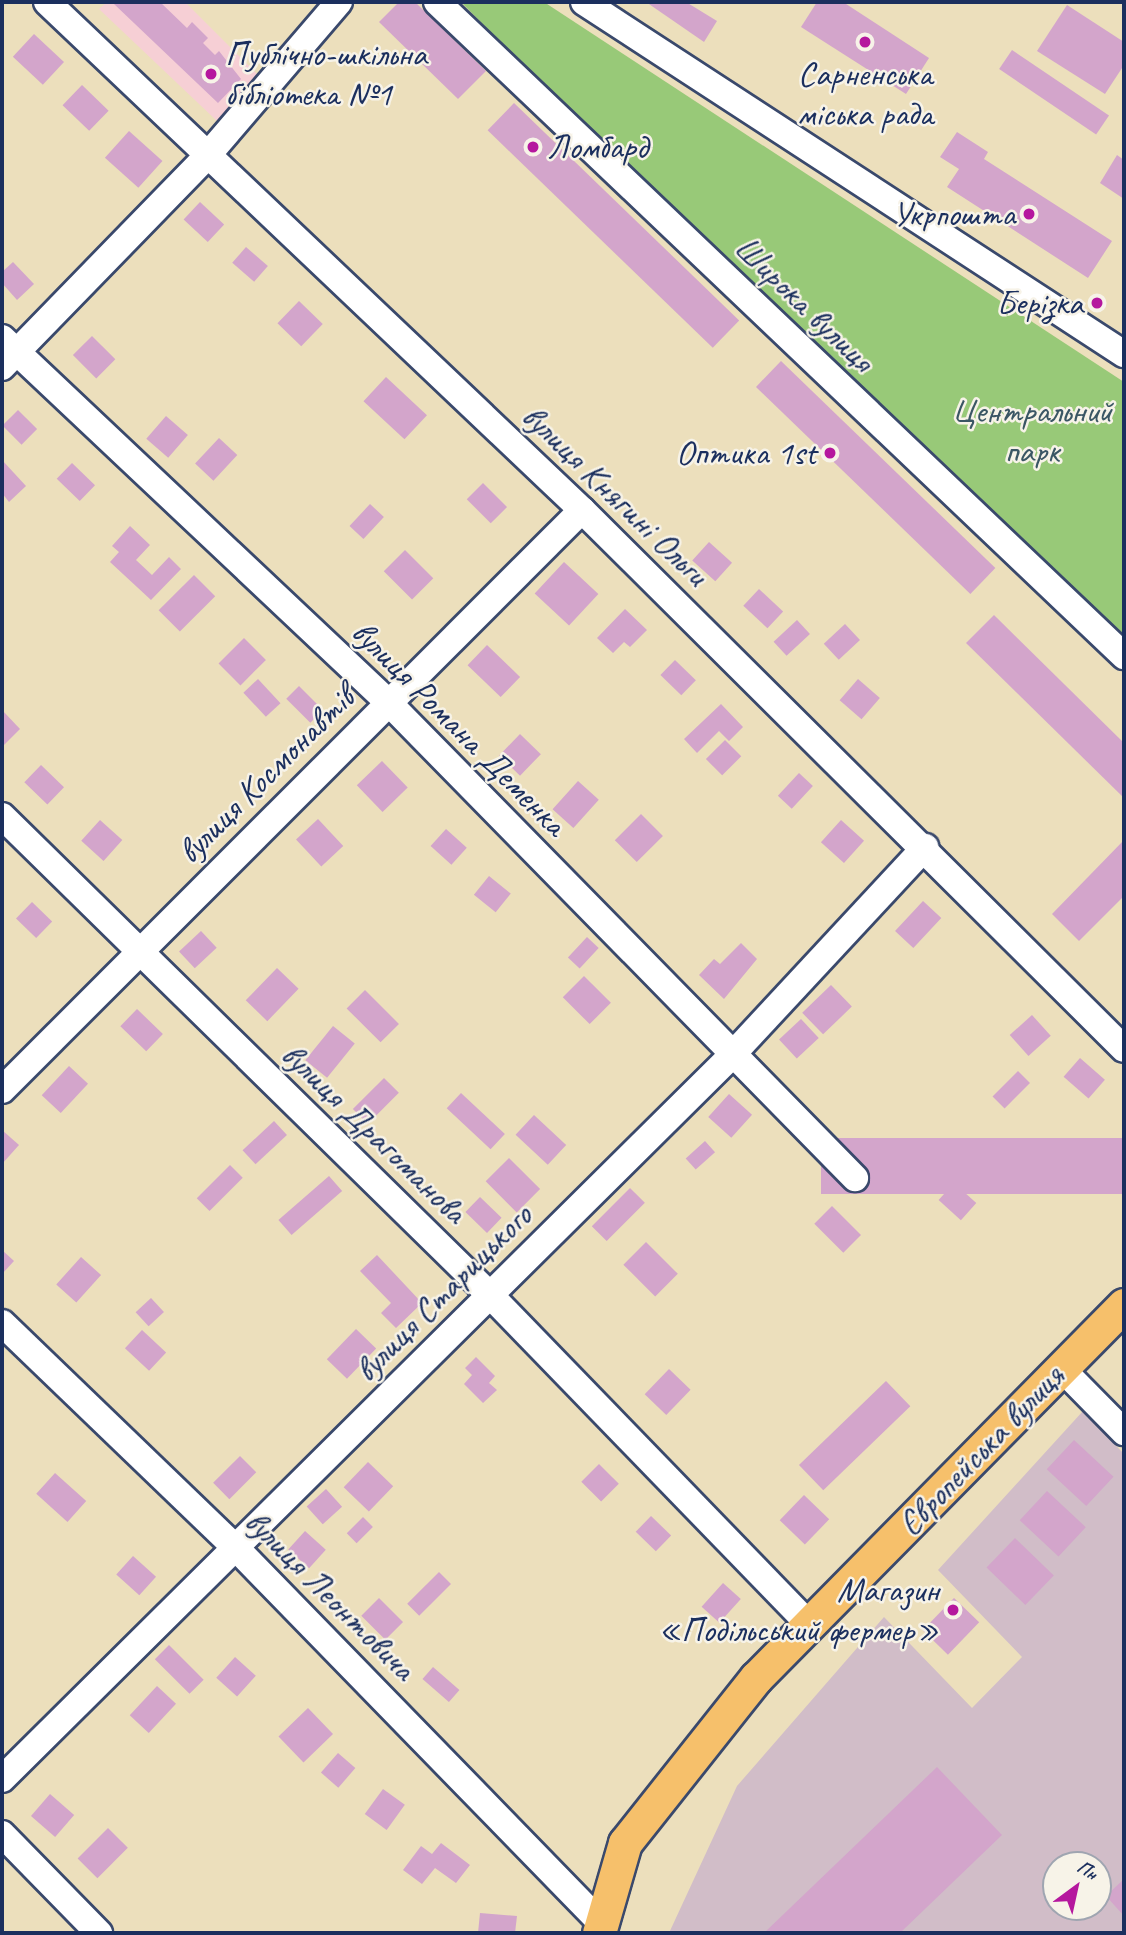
<!DOCTYPE html>
<html>
<head>
<meta charset="utf-8">
<style>
  body { margin:0 }
  #map { position:relative; width:1126px; height:1935px; overflow:hidden; background:#ecdfbc; font-family:Caveat,sans-serif }
  div>[style] { position:absolute }
  [style*='--x'] { left:calc(var(--x)*1px); top:calc(var(--y)*1px); width:calc(var(--w)*1px); rotate:calc(var(--a)*1deg) }
  .built>* { inset:0; background:#f6cfd5 }
  .industrial>* { inset:0; background:#d1bdc8 }
  .green>* { inset:0; background:#98c978 }
  .building>* { inset:0; background:#d3a5cb; transform-origin:0 0 }
  .roads { filter:drop-shadow(2px 0 #3a496c) drop-shadow(-2px 0 #3a496c) drop-shadow(0 2px #3a496c) drop-shadow(0 -2px #3a496c) }
  .minor>* { height:26px; margin:-13px; padding:0 13px; transform-origin:13px; border-radius:13px; background:#fff }
  .major>* { height:33px; margin:-16.5px; padding:0 16.5px; transform-origin:16.5px; border-radius:16.5px; background:#f6c06b }
  .dots>* { width:19px; height:19px; translate:-50% -50%; box-sizing:border-box; border:4px solid #f7f3e8; border-radius:50% }
  span { translate:-50% -50%; white-space:nowrap; text-align:center; line-height:1.15; -webkit-text-stroke:5px #f7f3e8; paint-order:stroke }
  .poi-label { font-size:35px; color:#1b2f5e }
  .left { translate:0 -50%; text-align:left }
  .right { translate:-100% -50%; text-align:right }
  .street-label { font-size:35px; color:#1b2f5e }
  .park-label { font-size:35px; color:#3a5664 }
  .frame { position:absolute; inset:0; border:4px solid #1b2f5e; pointer-events:none }
  .north { position:absolute; left:1042px; top:1851px; width:70px; height:70px; box-sizing:border-box; background:#f7f3e8; border:2px solid #9fa5b1; border-radius:50%; rotate:33deg; font-size:19px; font-weight:700; line-height:28px; text-align:center; color:#1b2f5e }
  .north::after { content:''; display:block; margin:auto; width:24px; height:32px; background:#b5179e; clip-path:polygon(50% 0,100% 100%,50% 72%,0 100%) }
</style>
</head>
<body>
<div id="map">
  <div class="built">
    <i style="clip-path:polygon(107px 2px,185px 2px,260px 77px,217px 121px,99px 9px)"></i>
  </div>
  <div class="industrial">
    <i style="clip-path:polygon(evenodd,1083px 1411px,1124px 1454px,1124px 1933px,669px 1933px,737px 1786px,884px 1617px,972px 1708px,1022px 1657px,938px 1570px,1083px 1411px,1056px 1865px,1098px 1865px,1098px 1907px,1056px 1907px,1056px 1865px)"></i>
  </div>
  <div class="green">
    <i style="clip-path:polygon(461px 2px,544px 2px,1124px 382px,1124px 646px,576px 120px)"></i>
  </div>
  <div class="building">
    <i style="clip-path:polygon(117px 2px,160px 2px,187px 28px,192px 22px,208px 38px,203px 43px,215px 55px,219px 51px,241px 79px,218px 103px,114px 4px)"></i>
    <i style="clip-path:polygon(399px 2px,415px 2px,486px 71px,458px 99px,379px 22px)"></i>
    <i style="clip-path:polygon(646px 2px,686px 2px,717px 21px,704px 42px)"></i>
    <i style="clip-path:polygon(817px 2px,843px 2px,929px 58px,906px 94px,801px 27px)"></i>
    <i style="clip-path:polygon(1067px 5px,1124px 42px,1124px 65px,1105px 94px,1037px 51px)"></i>
    <i style="left:34px;top:34px;width:41px;height:31px;rotate:43deg"></i>
    <i style="left:1012px;top:50px;width:117px;height:23px;rotate:34deg"></i>
    <i style="left:82px;top:85px;width:37px;height:28px;rotate:44deg"></i>
    <i style="left:514px;top:103px;width:313px;height:38px;rotate:44deg"></i>
    <i style="left:129px;top:131px;width:45px;height:36px;rotate:42deg"></i>
    <i style="clip-path:polygon(957px 132px,988px 152px,984px 159px,1112px 241px,1088px 278px,947px 187px,959px 169px,940px 157px)"></i>
    <i style="clip-path:polygon(1117px 155px,1124px 160px,1124px 199px,1100px 183px)"></i>
    <i style="left:200px;top:202px;width:33px;height:24px;rotate:43deg"></i>
    <i style="left:246px;top:247px;width:29px;height:21px;rotate:41deg"></i>
    <i style="clip-path:polygon(13px 262px,34px 284px,17px 300px,2px 283px,2px 272px)"></i>
    <i style="left:299px;top:301px;width:33px;height:31px;rotate:44deg"></i>
    <i style="left:92px;top:336px;width:33px;height:27px;rotate:45deg"></i>
    <i style="left:781px;top:361px;width:298px;height:36px;rotate:44deg"></i>
    <i style="left:386px;top:377px;width:56px;height:33px;rotate:43deg"></i>
    <i style="left:18px;top:410px;width:27px;height:22px;rotate:45deg"></i>
    <i style="left:166px;top:416px;width:29px;height:30px;rotate:41deg"></i>
    <i style="left:219px;top:438px;width:25px;height:35px;rotate:43deg"></i>
    <i style="clip-path:polygon(2px 460px,26px 486px,9px 502px,2px 493px)"></i>
    <i style="left:72px;top:463px;width:32px;height:22px;rotate:44deg"></i>
    <i style="left:483px;top:483px;width:34px;height:23px;rotate:45deg"></i>
    <i style="left:370px;top:504px;width:19px;height:30px;rotate:43deg"></i>
    <i style="clip-path:polygon(130px 526px,150px 545px,136px 560px,152px 575px,169px 557px,181px 569px,151px 600px,110px 562px,119px 552px,112px 546px)"></i>
    <i style="left:709px;top:542px;width:31px;height:25px;rotate:42deg"></i>
    <i style="left:405px;top:550px;width:40px;height:30px;rotate:45deg"></i>
    <i style="left:564px;top:562px;width:47px;height:43px;rotate:43deg"></i>
    <i style="left:194px;top:575px;width:30px;height:50px;rotate:45deg"></i>
    <i style="left:759px;top:589px;width:33px;height:23px;rotate:43deg"></i>
    <i style="clip-path:polygon(625px 609px,647px 630px,630px 647px,624px 642px,613px 653px,597px 638px)"></i>
    <i style="clip-path:polygon(994px 615px,1124px 743px,1124px 798px,966px 643px)"></i>
    <i style="left:797px;top:620px;width:19px;height:32px;rotate:47deg"></i>
    <i style="left:845px;top:624px;width:22px;height:29px;rotate:47deg"></i>
    <i style="left:244px;top:638px;width:31px;height:36px;rotate:45deg"></i>
    <i style="left:487px;top:645px;width:46px;height:28px;rotate:44deg"></i>
    <i style="left:675px;top:660px;width:29px;height:21px;rotate:44deg"></i>
    <i style="left:258px;top:679px;width:33px;height:20px;rotate:47deg"></i>
    <i style="left:858px;top:679px;width:29px;height:28px;rotate:41deg"></i>
    <i style="left:299px;top:686px;width:34px;height:18px;rotate:45deg"></i>
    <i style="clip-path:polygon(721px 704px,743px 727px,729px 741px,719px 731px,697px 753px,684px 739px)"></i>
    <i style="clip-path:polygon(2px 710px,20px 729px,4px 745px,2px 743px)"></i>
    <i style="left:520px;top:734px;width:29px;height:30px;rotate:44deg"></i>
    <i style="left:725px;top:740px;width:23px;height:27px;rotate:45deg"></i>
    <i style="left:382px;top:761px;width:37px;height:35px;rotate:46deg"></i>
    <i style="left:41px;top:765px;width:32px;height:24px;rotate:44deg"></i>
    <i style="left:799px;top:773px;width:19px;height:31px;rotate:43deg"></i>
    <i style="left:578px;top:781px;width:28px;height:38px;rotate:42deg"></i>
    <i style="left:641px;top:814px;width:31px;height:37px;rotate:45deg"></i>
    <i style="left:318px;top:819px;width:37px;height:30px;rotate:47deg"></i>
    <i style="left:100px;top:820px;width:30px;height:28px;rotate:42deg"></i>
    <i style="left:841px;top:820px;width:31px;height:30px;rotate:42deg"></i>
    <i style="left:446px;top:829px;width:28px;height:23px;rotate:42deg"></i>
    <i style="clip-path:polygon(1124px 840px,1124px 896px,1079px 941px,1052px 914px)"></i>
    <i style="left:489px;top:876px;width:28px;height:24px;rotate:39deg"></i>
    <i style="left:923px;top:901px;width:25px;height:41px;rotate:43deg"></i>
    <i style="left:32px;top:902px;width:28px;height:23px;rotate:44deg"></i>
    <i style="left:201px;top:931px;width:23px;height:30px;rotate:47deg"></i>
    <i style="left:587px;top:937px;width:16px;height:28px;rotate:43deg"></i>
    <i style="clip-path:polygon(741px 943px,757px 959px,724px 999px,699px 975px,714px 959px,720px 964px)"></i>
    <i style="left:277px;top:968px;width:30px;height:45px;rotate:44deg"></i>
    <i style="left:584px;top:976px;width:38px;height:30px;rotate:45deg"></i>
    <i style="left:831px;top:985px;width:30px;height:40px;rotate:46deg"></i>
    <i style="left:365px;top:990px;width:48px;height:26px;rotate:45deg"></i>
    <i style="left:137px;top:1009px;width:36px;height:24px;rotate:44deg"></i>
    <i style="left:1032px;top:1015px;width:28px;height:30px;rotate:48deg"></i>
    <i style="left:801px;top:1019px;width:26px;height:30px;rotate:47deg"></i>
    <i style="left:333px;top:1026px;width:28px;height:44px;rotate:39deg"></i>
    <i style="left:1080px;top:1058px;width:33px;height:25px;rotate:41deg"></i>
    <i style="left:69px;top:1066px;width:26px;height:40px;rotate:43deg"></i>
    <i style="left:1018px;top:1071px;width:17px;height:36px;rotate:45deg"></i>
    <i style="left:384px;top:1078px;width:21px;height:44px;rotate:45deg"></i>
    <i style="left:461px;top:1093px;width:60px;height:21px;rotate:43deg"></i>
    <i style="left:729px;top:1094px;width:31px;height:31px;rotate:42deg"></i>
    <i style="left:534px;top:1115px;width:44px;height:27px;rotate:43deg"></i>
    <i style="left:274px;top:1121px;width:19px;height:43px;rotate:47deg"></i>
    <i style="clip-path:polygon(2px 1130px,19px 1145px,2px 1164px)"></i>
    <i style="left:1124px;top:1138px;width:56px;height:303px;rotate:90deg"></i>
    <i style="left:705px;top:1141px;width:15px;height:26px;rotate:48deg"></i>
    <i style="left:509px;top:1158px;width:44px;height:33px;rotate:45deg"></i>
    <i style="left:230px;top:1165px;width:18px;height:47px;rotate:45deg"></i>
    <i style="left:329px;top:1176px;width:20px;height:67px;rotate:49deg"></i>
    <i style="left:954px;top:1183px;width:30px;height:23px;rotate:42deg"></i>
    <i style="left:630px;top:1188px;width:21px;height:54px;rotate:45deg"></i>
    <i style="left:480px;top:1197px;width:30px;height:21px;rotate:44deg"></i>
    <i style="left:832px;top:1206px;width:41px;height:25px;rotate:45deg"></i>
    <i style="left:646px;top:1242px;width:45px;height:32px;rotate:45deg"></i>
    <i style="clip-path:polygon(2px 1250px,14px 1261px,2px 1274px)"></i>
    <i style="clip-path:polygon(377px 1255px,422px 1303px,396px 1328px,381px 1313px,391px 1303px,360px 1271px)"></i>
    <i style="left:81px;top:1257px;width:27px;height:37px;rotate:42deg"></i>
    <i style="left:151px;top:1298px;width:19px;height:21px;rotate:47deg"></i>
    <i style="left:356px;top:1329px;width:28px;height:42px;rotate:44deg"></i>
    <i style="left:142px;top:1330px;width:33px;height:25px;rotate:43deg"></i>
    <i style="clip-path:polygon(476px 1357px,495px 1376px,489px 1383px,497px 1390px,483px 1403px,464px 1384px,472px 1375px,465px 1368px)"></i>
    <i style="left:669px;top:1369px;width:30px;height:35px;rotate:44deg"></i>
    <i style="left:886px;top:1381px;width:35px;height:121px;rotate:46deg"></i>
    <i style="left:1074px;top:1440px;width:54px;height:40px;rotate:43deg"></i>
    <i style="left:240px;top:1456px;width:23px;height:38px;rotate:45deg"></i>
    <i style="left:368px;top:1462px;width:35px;height:35px;rotate:44deg"></i>
    <i style="left:599px;top:1464px;width:28px;height:25px;rotate:45deg"></i>
    <i style="left:55px;top:1473px;width:42px;height:28px;rotate:42deg"></i>
    <i style="left:326px;top:1489px;width:24px;height:26px;rotate:48deg"></i>
    <i style="left:1047px;top:1491px;width:53px;height:40px;rotate:43deg"></i>
    <i style="left:804px;top:1495px;width:35px;height:35px;rotate:44deg"></i>
    <i style="left:651px;top:1516px;width:28px;height:22px;rotate:44deg"></i>
    <i style="left:363px;top:1517px;width:14px;height:23px;rotate:45deg"></i>
    <i style="left:305px;top:1531px;width:28px;height:25px;rotate:42deg"></i>
    <i style="left:1015px;top:1538px;width:54px;height:41px;rotate:44deg"></i>
    <i style="left:133px;top:1556px;width:31px;height:25px;rotate:42deg"></i>
    <i style="left:439px;top:1572px;width:17px;height:45px;rotate:45deg"></i>
    <i style="left:723px;top:1583px;width:24px;height:32px;rotate:42deg"></i>
    <i style="left:379px;top:1598px;width:34px;height:25px;rotate:45deg"></i>
    <i style="left:954px;top:1598px;width:35px;height:45px;rotate:44deg"></i>
    <i style="left:169px;top:1645px;width:49px;height:20px;rotate:45deg"></i>
    <i style="left:235px;top:1657px;width:28px;height:28px;rotate:42deg"></i>
    <i style="left:433px;top:1667px;width:35px;height:16px;rotate:41deg"></i>
    <i style="left:157px;top:1686px;width:26px;height:40px;rotate:43deg"></i>
    <i style="left:308px;top:1708px;width:36px;height:41px;rotate:46deg"></i>
    <i style="left:338px;top:1753px;width:23px;height:26px;rotate:41deg"></i>
    <i style="clip-path:polygon(937px 1767px,1002px 1835px,900px 1933px,764px 1933px)"></i>
    <i style="left:383px;top:1789px;width:27px;height:31px;rotate:36deg"></i>
    <i style="left:50px;top:1794px;width:32px;height:29px;rotate:41deg"></i>
    <i style="left:108px;top:1828px;width:28px;height:43px;rotate:45deg"></i>
    <i style="clip-path:polygon(441px 1843px,470px 1865px,456px 1883px,435px 1868px,422px 1884px,403px 1870px,421px 1846px,432px 1854px)"></i>
    <i style="clip-path:polygon(1124px 1879px,1124px 1916px,1106px 1896px)"></i>
    <i style="clip-path:polygon(480px 1913px,517px 1916px,515px 1933px,478px 1933px)"></i>
  </div>
  <div class="roads">
    <div class="minor">
      <i style="--x:47;--y:2;--w:738;--a:43.52"></i>
      <i style="--x:582;--y:510;--w:764;--a:44.84"></i>
      <i style="--x:437;--y:2;--w:949;--a:43.59"></i>
      <i style="--x:584;--y:2;--w:645;--a:33.1"></i>
      <i style="--x:2;--y:338;--w:531;--a:43.32"></i>
      <i style="--x:388;--y:702;--w:667;--a:45.55"></i>
      <i style="--x:2;--y:367;--w:294;--a:-45.8"></i>
      <i style="--x:207;--y:156;--w:203;--a:-49.4"></i>
      <i style="--x:2;--y:816;--w:684;--a:44.47"></i>
      <i style="--x:490;--y:1295;--w:460;--a:45.9"></i>
      <i style="--x:2;--y:1090;--w:820;--a:-45"></i>
      <i style="--x:2;--y:1323;--w:326;--a:43.9"></i>
      <i style="--x:237;--y:1549;--w:523;--a:45.77"></i>
      <i style="--x:1061;--y:1368;--w:90;--a:45.5"></i>
      <i style="--x:2;--y:1779;--w:1028;--a:-44.76"></i>
      <i style="--x:732;--y:1055;--w:284;--a:-47.1"></i>
      <i style="--x:2;--y:1834;--w:139;--a:45.6"></i>
    </div>
    <div class="major">
      <i style="--x:599;--y:1933;--w:94;--a:-73.9"></i>
      <i style="--x:625;--y:1843;--w:211;--a:-51.6"></i>
      <i style="--x:756;--y:1678;--w:524;--a:-45.39"></i>
    </div>
  </div>
  <div class="dots">
    <i style="left:865px;top:42px;background:#b5179e"></i>
    <i style="left:211px;top:74px;background:#b5179e"></i>
    <i style="left:533px;top:147px;background:#b5179e"></i>
    <i style="left:1029px;top:214px;background:#b5179e"></i>
    <i style="left:1097px;top:303px;background:#b5179e"></i>
    <i style="left:830px;top:453px;background:#b5179e"></i>
    <i style="left:953px;top:1610px;background:#b5179e"></i>
  </div>
  <div class="poi-label">
    <span class="left" style="left:225px;top:74px">Публічно-шкільна<br>бібліотека №1</span>
    <span style="left:865px;top:94px">Сарненська<br>міська рада</span>
    <span class="left" style="left:547px;top:147px">Ломбард</span>
    <span class="right" style="left:1015px;top:214px">Укрпошта</span>
    <span class="right" style="left:1083px;top:303px">Берізка</span>
    <span class="right" style="left:816px;top:453px">Оптика 1st</span>
    <span class="right" style="left:939px;top:1610px">Магазин<br>«Подільський фермер»</span>
  </div>
  <div class="street-label">
    <span style="left:804px;top:304px;rotate:44deg">Широка вулиця</span>
    <span style="left:615px;top:495px;rotate:44deg">вулиця Княгині Ольги</span>
    <span style="left:459px;top:728px;rotate:45deg">вулиця Романа Деменка</span>
    <span style="left:266px;top:775px;rotate:-45deg">вулиця Космонавтів</span>
    <span style="left:374px;top:1133px;rotate:44deg">вулиця Драгоманова</span>
    <span style="left:443px;top:1293px;rotate:-45deg">вулиця Старицького</span>
    <span style="left:981px;top:1450px;rotate:-46deg">Європейська вулиця</span>
    <span style="left:330px;top:1595px;rotate:45deg">вулиця Леонтовича</span>
  </div>
  <div class="park-label">
    <span style="left:1032px;top:431px">Центральний<br>парк</span>
  </div>
  <div class="frame"></div>
  <div class="north">Пн</div>
</div>
</body>
</html>
